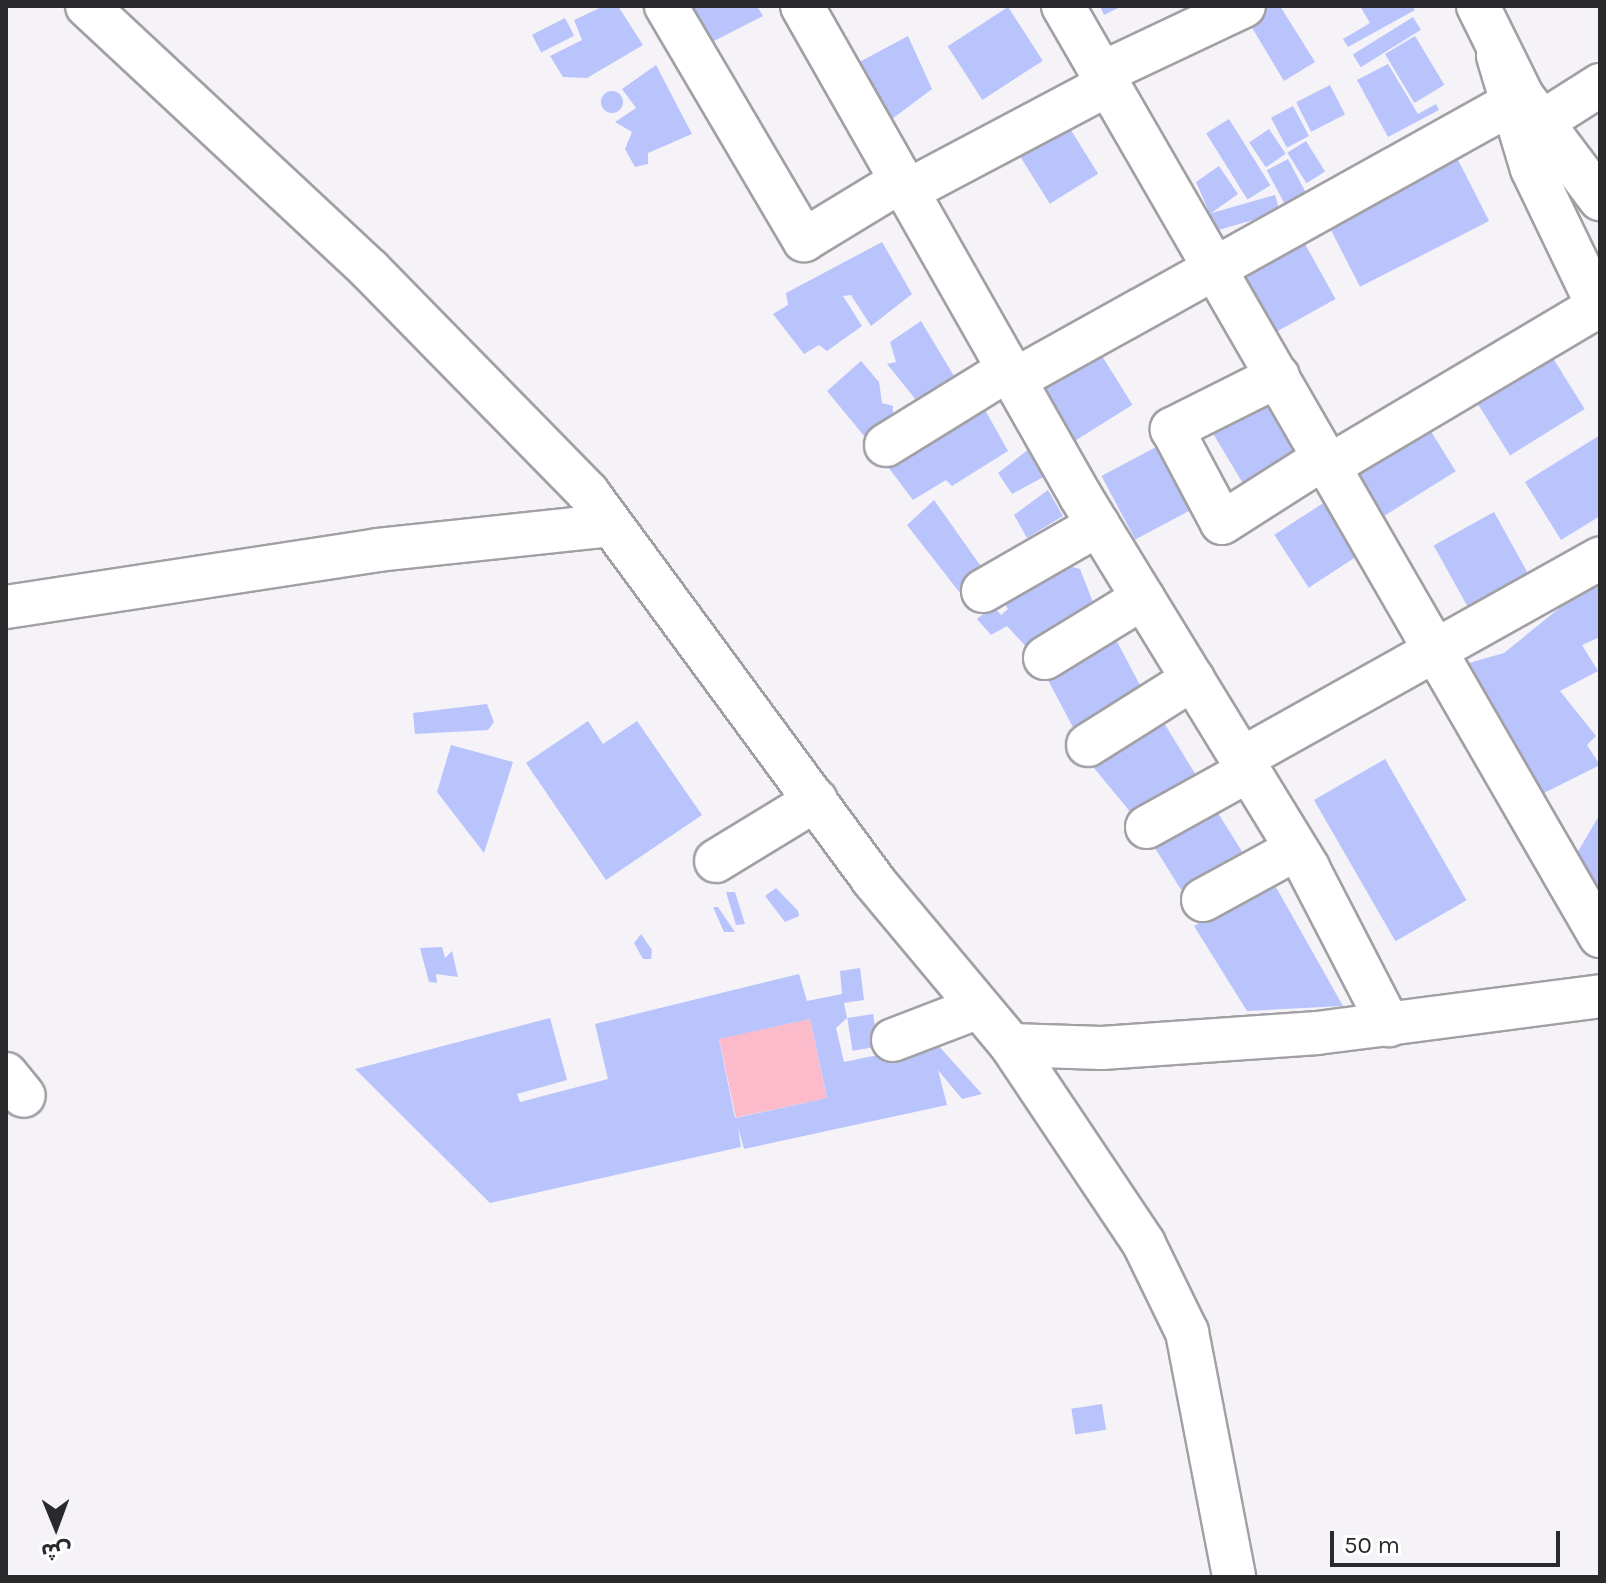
<!DOCTYPE html>
<html>
<head>
<meta charset="utf-8">
<style>
  body { margin:0 }
  #map { position:relative; width:1606px; height:1583px; overflow:hidden; background:#f5f2f8; font-family:Karla,"Noto Sans Arabic",sans-serif }
  div>[style] { position:absolute }
  [style*='--x'] { left:calc(var(--x)*1px); top:calc(var(--y)*1px); width:calc(var(--w)*1px); rotate:calc(var(--a)*1deg) }
  .green>* { inset:0; background:#fcbbcb; transform-origin:0 0 }
  .building>* { inset:0; background:#b9c4fc; transform-origin:0 0 }
  .round { border-radius:50% }
  .roads { filter:drop-shadow(2px 0 #a2a0a5) drop-shadow(-2px 0 #a2a0a5) drop-shadow(0 2px #a2a0a5) drop-shadow(0 -2px #a2a0a5) }
  .minor>* { height:42px; margin:-21px; padding:0 21px; transform-origin:21px; border-radius:21px; background:#fff }
  span { translate:-50% -50%; white-space:nowrap; text-align:center; line-height:1.15; -webkit-text-stroke:6px #fff; paint-order:stroke }
  .frame { position:absolute; inset:0; border:8px solid #2a292b; pointer-events:none }
  .north { position:absolute; left:16px; top:1487px; width:80px; height:80px; -webkit-text-stroke:6px #fff; paint-order:stroke; rotate:179deg; font-size:22px; font-weight:700; line-height:32px; text-align:center; color:#2a292b }
  .north::after { content:''; display:block; margin:auto; width:28px; height:36px; background:#2a292b; clip-path:polygon(50% 0,100% 100%,50% 72%,0 100%) }
  .scale { position:absolute; left:1330px; top:1531px; width:230px; height:36px; box-sizing:border-box; border:4px solid #2a292b; border-top:0; padding-left:10px; font-size:24px; line-height:28px; white-space:nowrap; color:#2a292b; -webkit-text-stroke:6px #fff; paint-order:stroke }
</style>
</head>
<body>
<div id="map">
  <div class="green">
    <i style="left:810px;top:1019px;width:81px;height:93px;rotate:78deg"></i>
  </div>
  <div class="building">
    <i style="clip-path:polygon(604px 6px,618px 6px,643px 45px,587px 78px,563px 77px,550px 56px,582px 40px,574px 20px)"></i>
    <i style="clip-path:polygon(687px 6px,757px 6px,763px 16px,706px 45px)"></i>
    <i style="clip-path:polygon(1100px 6px,1122px 6px,1104px 15px)"></i>
    <i style="clip-path:polygon(1262px 6px,1280px 6px,1315px 62px,1284px 81px,1245px 16px)"></i>
    <i style="clip-path:polygon(1360px 6px,1412px 6px,1415px 10px,1348px 47px,1343px 39px,1370px 23px)"></i>
    <i style="left:1008px;top:7px;width:64px;height:72px;rotate:57deg"></i>
    <i style="left:1413px;top:17px;width:15px;height:71px;rotate:58deg"></i>
    <i style="left:565px;top:18px;width:20px;height:37px;rotate:63deg"></i>
    <i style="clip-path:polygon(908px 36px,932px 89px,888px 122px,852px 66px)"></i>
    <i style="left:1415px;top:36px;width:57px;height:35px;rotate:59deg"></i>
    <i style="clip-path:polygon(1388px 64px,1418px 114px,1436px 104px,1439px 110px,1388px 137px,1357px 80px)"></i>
    <i style="clip-path:polygon(656px 65px,692px 134px,648px 153px,648px 164px,635px 167px,625px 149px,632px 132px,615px 122px,636px 108px,622px 89px)"></i>
    <i style="left:1330px;top:85px;width:33px;height:38px;rotate:63deg"></i>
    <i class="round" style="left:601px;top:91px;width:22px;height:22px"></i>
    <i style="left:1293px;top:106px;width:34px;height:25px;rotate:62deg"></i>
    <i style="left:1229px;top:119px;width:78px;height:27px;rotate:58deg"></i>
    <i style="left:1069px;top:127px;width:55px;height:57px;rotate:58deg"></i>
    <i style="left:1269px;top:129px;width:30px;height:24px;rotate:56deg"></i>
    <i style="left:1306px;top:141px;width:36px;height:22px;rotate:58deg"></i>
    <i style="left:1456px;top:156px;width:73px;height:145px;rotate:63deg"></i>
    <i style="left:1288px;top:159px;width:47px;height:24px;rotate:62deg"></i>
    <i style="clip-path:polygon(1219px 166px,1238px 194px,1210px 214px,1196px 182px)"></i>
    <i style="left:1275px;top:195px;width:18px;height:72px;rotate:74deg"></i>
    <i style="clip-path:polygon(882px 242px,912px 294px,871px 326px,851px 295px,843px 296px,862px 326px,827px 351px,819px 345px,804px 354px,773px 314px,788px 305px,786px 293px)"></i>
    <i style="left:1305px;top:244px;width:63px;height:71px;rotate:61deg"></i>
    <i style="clip-path:polygon(921px 321px,954px 376px,916px 400px,887px 364px,896px 362px,890px 342px)"></i>
    <i style="left:1546px;top:347px;width:73px;height:88px;rotate:58deg"></i>
    <i style="left:1097px;top:348px;width:67px;height:71px;rotate:58deg"></i>
    <i style="clip-path:polygon(861px 361px,879px 382px,882px 403px,893px 406px,893px 418px,865px 437px,827px 391px)"></i>
    <i style="left:1264px;top:398px;width:69px;height:62px;rotate:59deg"></i>
    <i style="clip-path:polygon(980px 401px,1008px 451px,952px 486px,946px 480px,913px 500px,885px 463px)"></i>
    <i style="left:1425px;top:422px;width:58px;height:92px;rotate:58deg"></i>
    <i style="clip-path:polygon(1600px 435px,1600px 516px,1561px 540px,1525px 482px)"></i>
    <i style="left:1158px;top:446px;width:72px;height:64px;rotate:62deg"></i>
    <i style="clip-path:polygon(1029px 449px,1049px 474px,1012px 494px,998px 473px)"></i>
    <i style="clip-path:polygon(1048px 490px,1063px 516px,1027px 538px,1014px 515px)"></i>
    <i style="clip-path:polygon(934px 500px,987px 575px,960px 593px,907px 525px)"></i>
    <i style="left:1328px;top:500px;width:63px;height:64px;rotate:57deg"></i>
    <i style="left:1494px;top:512px;width:79px;height:69px;rotate:61deg"></i>
    <i style="clip-path:polygon(1065px 565px,1080px 569px,1096px 610px,1030px 651px,1007px 626px,991px 635px,977px 619px,993px 606px,1001px 615px,1008px 609px,999px 593px)"></i>
    <i style="clip-path:polygon(1600px 575px,1600px 637px,1582px 645px,1598px 671px,1560px 691px,1596px 736px,1587px 745px,1600px 765px,1544px 793px,1469px 663px,1504px 653px)"></i>
    <i style="left:1115px;top:638px;width:62px;height:79px;rotate:62deg"></i>
    <i style="clip-path:polygon(487px 704px,494px 722px,488px 730px,415px 734px,413px 713px)"></i>
    <i style="clip-path:polygon(588px 721px,603px 744px,637px 721px,702px 815px,606px 880px,526px 763px)"></i>
    <i style="clip-path:polygon(1164px 723px,1196px 775px,1132px 814px,1094px 768px,1106px 762px,1101px 753px)"></i>
    <i style="clip-path:polygon(451px 745px,513px 762px,484px 853px,437px 792px)"></i>
    <i style="left:1385px;top:759px;width:163px;height:82px;rotate:60deg"></i>
    <i style="left:1213px;top:805px;width:55px;height:72px;rotate:58deg"></i>
    <i style="clip-path:polygon(1600px 814px,1600px 900px,1573px 860px)"></i>
    <i style="clip-path:polygon(1272px 880px,1343px 1006px,1247px 1011px,1194px 926px)"></i>
    <i style="clip-path:polygon(776px 888px,798px 911px,799px 916px,785px 922px,765px 896px)"></i>
    <i style="clip-path:polygon(726px 892px,735px 892px,745px 924px,736px 925px)"></i>
    <i style="clip-path:polygon(713px 907px,718px 907px,735px 932px,724px 932px)"></i>
    <i style="clip-path:polygon(641px 934px,652px 950px,651px 959px,643px 959px,634px 943px)"></i>
    <i style="clip-path:polygon(442px 947px,445px 958px,452px 951px,458px 977px,436px 974px,437px 983px,429px 982px,420px 948px)"></i>
    <i style="clip-path:polygon(evenodd,860px 968px,864px 1000px,844px 1003px,847px 1018px,836px 1028px,844px 1062px,897px 1051px,926px 1032px,982px 1094px,962px 1099px,938px 1070px,947px 1105px,744px 1149px,738px 1127px,741px 1147px,490px 1203px,355px 1069px,550px 1018px,567px 1080px,517px 1094px,520px 1102px,608px 1079px,595px 1024px,799px 974px,807px 1001px,842px 994px,840px 971px,860px 968px,810px 1019px,827px 1098px,735px 1118px,719px 1039px,810px 1019px)"></i>
    <i style="left:873px;top:1014px;width:33px;height:26px;rotate:81deg"></i>
    <i style="left:1102px;top:1404px;width:26px;height:31px;rotate:81deg"></i>
  </div>
  <div class="roads">
    <div class="minor">
      <i style="--x:87;--y:6;--w:387;--a:43"></i>
      <i style="--x:370;--y:270;--w:312;--a:45.6"></i>
      <i style="--x:588;--y:493;--w:481;--a:53.6"></i>
      <i style="--x:873;--y:880;--w:215;--a:50.1"></i>
      <i style="--x:1011;--y:1045;--w:239;--a:56.2"></i>
      <i style="--x:1144;--y:1244;--w:98;--a:64"></i>
      <i style="--x:1187;--y:1332;--w:249;--a:79.1"></i>
      <i style="--x:666;--y:6;--w:272;--a:59.5"></i>
      <i style="--x:804;--y:240;--w:114;--a:-31.3"></i>
      <i style="--x:802;--y:6;--w:565;--a:60.39"></i>
      <i style="--x:1081;--y:497;--w:435;--a:58.5"></i>
      <i style="--x:1308;--y:868;--w:177;--a:62.7"></i>
      <i style="--x:1063;--y:6;--w:1074;--a:60"></i>
      <i style="--x:1478;--y:6;--w:102;--a:63.7"></i>
      <i style="--x:1523;--y:97;--w:128;--a:53"></i>
      <i style="--x:1498;--y:56;--w:118;--a:73.3"></i>
      <i style="--x:1532;--y:169;--w:157;--a:64.3"></i>
      <i style="--x:1102;--y:73;--w:157;--a:-25.3"></i>
      <i style="--x:1542;--y:122;--w:69;--a:-32.5"></i>
      <i style="--x:907;--y:191;--w:229;--a:-27.9"></i>
      <i style="--x:1278;--y:376;--w:119;--a:153.4"></i>
      <i style="--x:1172;--y:429;--w:106;--a:62"></i>
      <i style="--x:1222;--y:523;--w:121;--a:-32.5"></i>
      <i style="--x:1014;--y:380;--w:582;--a:-29.07"></i>
      <i style="--x:886;--y:445;--w:145;--a:-31.7"></i>
      <i style="--x:1329;--y:466;--w:313;--a:-30.7"></i>
      <i style="--x:983;--y:591;--w:133;--a:-29.9"></i>
      <i style="--x:6;--y:607;--w:376;--a:-8.7"></i>
      <i style="--x:378;--y:550;--w:234;--a:-6.1"></i>
      <i style="--x:1045;--y:658;--w:115;--a:-31.5"></i>
      <i style="--x:1088;--y:745;--w:124;--a:-32.2"></i>
      <i style="--x:1241;--y:759;--w:411;--a:-29.2"></i>
      <i style="--x:1147;--y:827;--w:115;--a:-29"></i>
      <i style="--x:716;--y:861;--w:117;--a:-31.4"></i>
      <i style="--x:1203;--y:900;--w:106;--a:-28.7"></i>
      <i style="--x:893;--y:1040;--w:87;--a:-20.9"></i>
      <i style="--x:1011;--y:1045;--w:91;--a:1.9"></i>
      <i style="--x:1102;--y:1048;--w:216;--a:-4"></i>
      <i style="--x:1317;--y:1033;--w:285;--a:-7.4"></i>
      <i style="--x:6;--y:1074;--w:28;--a:51"></i>
    </div>
  </div>
  <div class="frame"></div>
  <div class="north">ش</div>
  <div class="scale">50 m</div>
</div>
</body>
</html>
